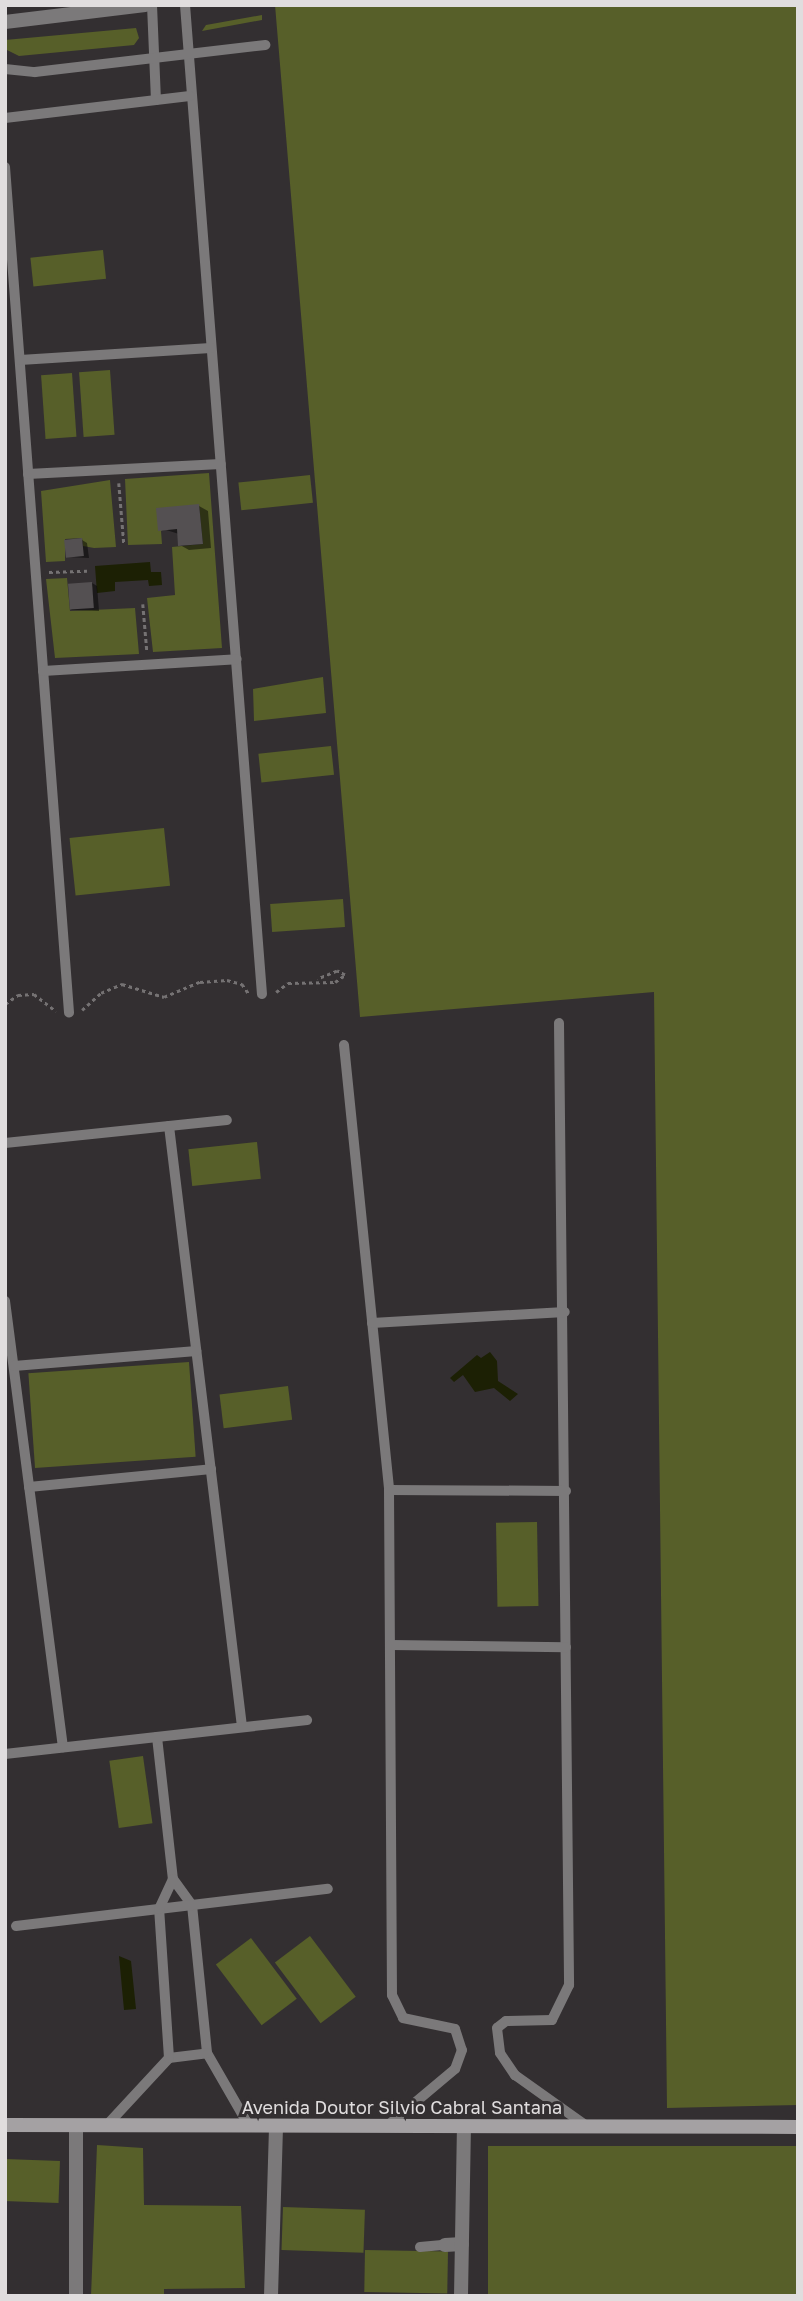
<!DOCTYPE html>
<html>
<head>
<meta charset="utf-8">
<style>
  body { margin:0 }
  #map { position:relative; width:803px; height:2301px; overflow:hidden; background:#332f31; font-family:"Golos Text",sans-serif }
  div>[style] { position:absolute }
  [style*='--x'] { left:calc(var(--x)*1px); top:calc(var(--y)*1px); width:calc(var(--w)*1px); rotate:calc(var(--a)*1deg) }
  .green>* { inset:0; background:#575f29; transform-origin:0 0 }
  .water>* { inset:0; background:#1c2004 }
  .shadow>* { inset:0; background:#0007 }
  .building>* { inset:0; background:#545052; transform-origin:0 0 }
  .path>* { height:2.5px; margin-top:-1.25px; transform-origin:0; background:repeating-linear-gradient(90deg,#757273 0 3.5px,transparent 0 7px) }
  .lane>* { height:10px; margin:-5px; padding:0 5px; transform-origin:5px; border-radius:5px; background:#7b797a }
  .street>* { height:14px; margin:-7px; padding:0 7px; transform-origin:7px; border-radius:7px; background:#7b797a }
  .secondary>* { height:14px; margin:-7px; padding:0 7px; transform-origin:7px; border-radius:7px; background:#a4a1a3 }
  span { translate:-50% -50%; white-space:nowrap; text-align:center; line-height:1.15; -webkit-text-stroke:6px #332f31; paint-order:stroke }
  .street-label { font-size:18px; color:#e0ddde }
  .frame { position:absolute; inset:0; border:7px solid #e0ddde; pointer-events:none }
</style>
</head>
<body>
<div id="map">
  <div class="green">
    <i style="clip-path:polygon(275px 5px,798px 5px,798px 2105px,667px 2108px,654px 992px,360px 1017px)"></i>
    <i style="clip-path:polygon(262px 15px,262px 20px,202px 31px,206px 25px)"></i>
    <i style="clip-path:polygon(136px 28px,139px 38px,134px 45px,19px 56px,5px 49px,5px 40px)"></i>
    <i style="left:103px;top:250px;width:29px;height:73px;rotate:84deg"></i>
    <i style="left:110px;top:370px;width:65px;height:31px;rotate:86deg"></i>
    <i style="left:72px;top:373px;width:64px;height:31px;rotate:86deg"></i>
    <i style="clip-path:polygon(209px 473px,222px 648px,153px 652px,147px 598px,175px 595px,172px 547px,203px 544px,199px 505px,161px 531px,162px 544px,128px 545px,125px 479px)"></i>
    <i style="left:310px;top:475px;width:28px;height:72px;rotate:84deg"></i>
    <i style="clip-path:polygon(110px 480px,116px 547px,94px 548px,83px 546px,82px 538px,65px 539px,65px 561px,46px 562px,41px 491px)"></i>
    <i style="clip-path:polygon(67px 578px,70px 611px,135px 608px,139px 654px,55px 658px,46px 579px)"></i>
    <i style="clip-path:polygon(323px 677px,326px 713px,254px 721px,253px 689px)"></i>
    <i style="left:331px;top:746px;width:29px;height:73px;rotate:84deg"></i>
    <i style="left:164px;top:828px;width:58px;height:95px;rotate:84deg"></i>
    <i style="left:343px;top:899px;width:28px;height:73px;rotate:86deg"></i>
    <i style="left:257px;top:1142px;width:37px;height:69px;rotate:84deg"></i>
    <i style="left:189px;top:1362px;width:95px;height:161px;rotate:86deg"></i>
    <i style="left:288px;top:1386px;width:34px;height:69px;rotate:83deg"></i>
    <i style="left:537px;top:1522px;width:84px;height:41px;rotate:89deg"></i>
    <i style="left:143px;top:1756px;width:68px;height:34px;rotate:82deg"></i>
    <i style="left:310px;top:1936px;width:76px;height:44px;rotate:53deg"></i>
    <i style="left:251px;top:1938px;width:76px;height:44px;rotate:53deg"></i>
    <i style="clip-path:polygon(97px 2145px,143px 2148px,144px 2205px,241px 2206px,245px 2288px,164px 2289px,164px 2296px,91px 2296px)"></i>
    <i style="left:798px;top:2146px;width:150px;height:310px;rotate:90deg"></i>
    <i style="left:5px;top:2159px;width:55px;height:42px;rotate:2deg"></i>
    <i style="left:283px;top:2207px;width:82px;height:43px;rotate:2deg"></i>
    <i style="left:365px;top:2250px;width:83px;height:42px;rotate:1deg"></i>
  </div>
  <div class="water">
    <i style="clip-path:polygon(150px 562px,151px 572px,161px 572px,162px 585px,149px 586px,148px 580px,115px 582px,115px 591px,97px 593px,95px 566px)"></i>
    <i style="clip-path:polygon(490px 1352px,497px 1361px,498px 1381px,518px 1394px,510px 1401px,494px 1388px,475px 1392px,463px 1375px,454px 1382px,450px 1378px,477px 1355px,481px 1358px)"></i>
    <i style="clip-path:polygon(119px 1956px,131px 1961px,136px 2009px,124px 2010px)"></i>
  </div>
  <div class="shadow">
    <i style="clip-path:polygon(199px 506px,208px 511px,211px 548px,189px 550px,180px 545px,179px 534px,163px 529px)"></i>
    <i style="clip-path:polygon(82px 540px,87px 543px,89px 558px,67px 557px)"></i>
    <i style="clip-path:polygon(92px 583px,97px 586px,99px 611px,71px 610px)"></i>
  </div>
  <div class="building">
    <i style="clip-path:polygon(199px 504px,203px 544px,178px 546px,177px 529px,158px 531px,156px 508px)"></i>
    <i style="left:82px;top:538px;width:18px;height:18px;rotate:84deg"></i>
    <i style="left:92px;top:582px;width:26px;height:24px;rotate:86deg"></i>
  </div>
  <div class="path">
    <i style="--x:119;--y:483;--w:61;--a:85.3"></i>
    <i style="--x:49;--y:572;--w:38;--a:-2"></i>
    <i style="--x:143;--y:604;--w:47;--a:85.1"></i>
    <i style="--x:276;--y:992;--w:15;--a:-37"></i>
    <i style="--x:288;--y:983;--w:47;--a:-1.2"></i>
    <i style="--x:335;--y:982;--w:12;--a:-35"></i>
    <i style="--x:345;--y:975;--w:9;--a:-153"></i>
    <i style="--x:337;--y:971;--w:21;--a:157"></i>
    <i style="--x:5;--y:1004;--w:16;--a:-35"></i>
    <i style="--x:18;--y:995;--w:16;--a:-4"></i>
    <i style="--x:34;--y:994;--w:28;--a:38"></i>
    <i style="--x:82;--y:1010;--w:25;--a:-42"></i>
    <i style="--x:101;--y:993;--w:23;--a:-23"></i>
    <i style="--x:122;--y:984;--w:44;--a:17.2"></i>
    <i style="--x:164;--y:997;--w:39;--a:-23"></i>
    <i style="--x:200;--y:982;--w:27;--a:-4"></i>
    <i style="--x:227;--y:980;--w:16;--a:15"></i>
    <i style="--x:242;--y:984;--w:12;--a:55"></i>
  </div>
  <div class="lane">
    <i style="--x:152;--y:5;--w:95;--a:87.6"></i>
    <i style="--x:185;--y:5;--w:992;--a:85.55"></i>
    <i style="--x:5;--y:69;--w:30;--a:6"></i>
    <i style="--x:35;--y:72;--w:232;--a:-6.7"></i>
    <i style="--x:5;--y:118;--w:186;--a:-6.8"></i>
    <i style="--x:5;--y:167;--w:848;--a:85.67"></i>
    <i style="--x:20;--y:360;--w:191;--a:-3.6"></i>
    <i style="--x:28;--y:474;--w:193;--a:-3"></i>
    <i style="--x:43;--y:671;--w:194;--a:-3.5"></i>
    <i style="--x:559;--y:1023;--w:962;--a:89.4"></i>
    <i style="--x:569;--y:1985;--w:39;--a:116"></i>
    <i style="--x:552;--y:2020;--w:46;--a:178.8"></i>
    <i style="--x:506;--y:2021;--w:11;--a:142"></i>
    <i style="--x:497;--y:2028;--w:25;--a:83"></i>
    <i style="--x:500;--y:2053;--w:27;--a:56"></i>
    <i style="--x:515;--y:2075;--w:86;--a:35.5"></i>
    <i style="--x:344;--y:1045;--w:447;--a:84.2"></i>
    <i style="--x:389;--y:1490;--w:505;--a:89.66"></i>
    <i style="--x:392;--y:1995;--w:25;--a:64"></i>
    <i style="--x:403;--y:2018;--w:53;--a:11.9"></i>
    <i style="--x:455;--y:2029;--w:22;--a:72"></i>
    <i style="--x:462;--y:2050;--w:20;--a:110"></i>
    <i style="--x:455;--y:2069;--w:90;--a:140"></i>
    <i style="--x:169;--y:1126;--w:605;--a:83.07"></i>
    <i style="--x:5;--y:1143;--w:223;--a:-5.9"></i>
    <i style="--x:5;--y:1301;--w:450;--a:82.6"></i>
    <i style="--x:372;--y:1323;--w:193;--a:-3.3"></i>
    <i style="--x:14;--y:1366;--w:183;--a:-4.7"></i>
    <i style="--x:29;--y:1487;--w:183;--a:-5.6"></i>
    <i style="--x:389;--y:1490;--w:177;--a:0.3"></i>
    <i style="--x:391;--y:1645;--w:175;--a:0.7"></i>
    <i style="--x:157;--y:1737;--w:143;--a:83.6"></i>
    <i style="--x:173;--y:1879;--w:32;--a:54"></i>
    <i style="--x:192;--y:1905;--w:149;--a:84.2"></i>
    <i style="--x:207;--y:2053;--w:84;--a:60.1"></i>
    <i style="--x:5;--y:1754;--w:304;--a:-6.4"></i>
    <i style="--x:16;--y:1926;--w:314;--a:-6.8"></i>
    <i style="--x:169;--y:2058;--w:38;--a:-7"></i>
    <i style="--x:107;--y:2125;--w:91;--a:-47.2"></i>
    <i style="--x:169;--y:2058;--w:149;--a:-93.8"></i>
    <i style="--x:159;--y:1909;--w:33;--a:-65"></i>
    <i style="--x:420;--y:2247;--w:25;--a:-5"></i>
  </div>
  <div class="street">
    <i style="--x:5;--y:22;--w:141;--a:-6.9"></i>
    <i style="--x:445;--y:2245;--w:17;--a:-3"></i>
    <i style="--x:76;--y:2296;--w:170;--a:-90"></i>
    <i style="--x:271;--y:2296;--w:169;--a:-88.3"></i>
    <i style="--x:461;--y:2296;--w:169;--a:-89"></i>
  </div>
  <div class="secondary">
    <i style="--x:5;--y:2125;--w:793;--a:0.14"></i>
  </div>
  <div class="street-label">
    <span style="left:402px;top:2107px">Avenida Doutor Silvio Cabral Santana</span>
  </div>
  <div class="frame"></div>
</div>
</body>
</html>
